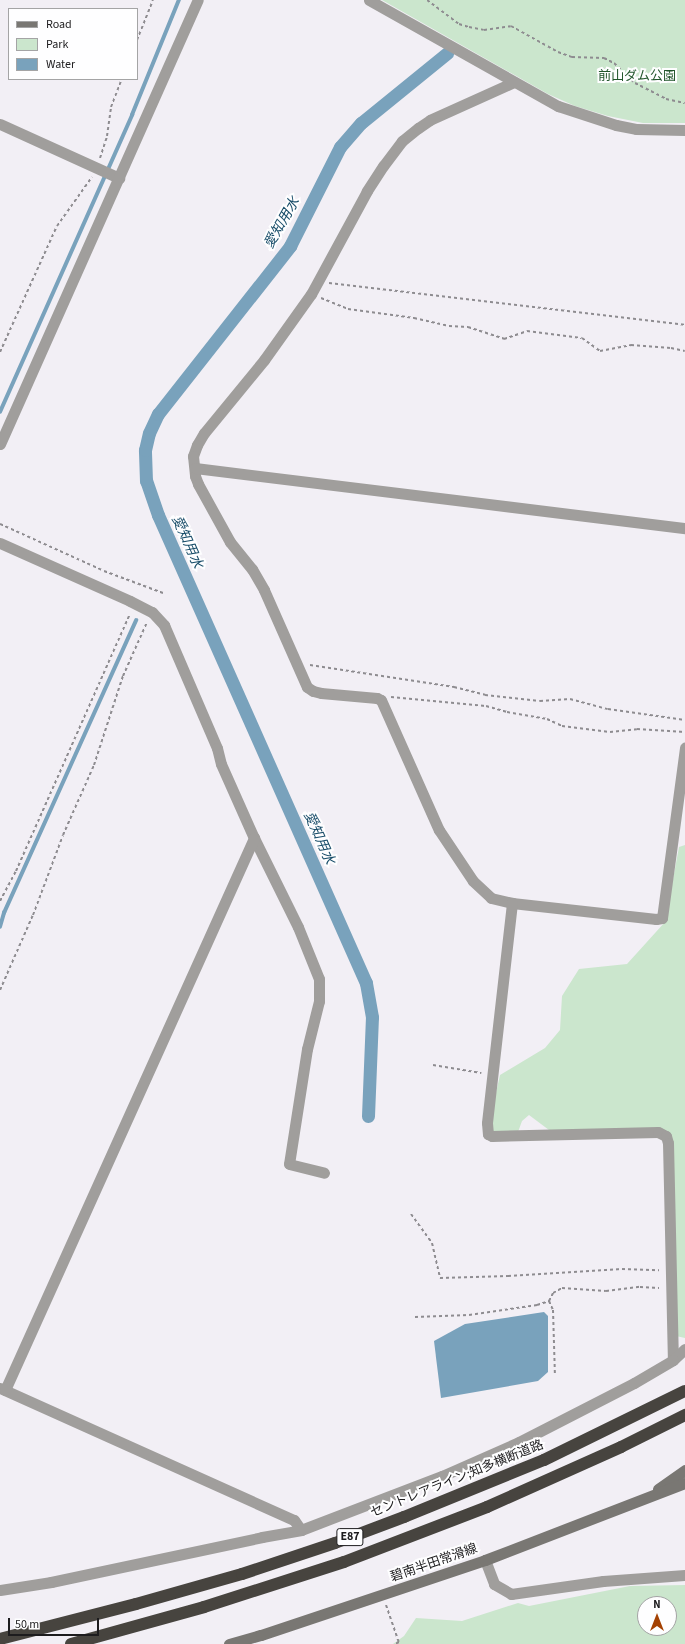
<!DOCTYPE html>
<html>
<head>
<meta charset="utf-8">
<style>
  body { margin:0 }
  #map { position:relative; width:685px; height:1644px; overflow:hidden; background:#f2eff5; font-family:"Source Sans 3","Noto Sans JP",sans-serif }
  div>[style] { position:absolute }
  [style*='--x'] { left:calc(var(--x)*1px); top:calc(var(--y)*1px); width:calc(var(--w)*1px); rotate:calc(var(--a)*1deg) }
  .green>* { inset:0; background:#cbe6cd }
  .water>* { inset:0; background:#79a2bc }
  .stream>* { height:3.5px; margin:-1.75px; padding:0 1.75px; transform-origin:1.75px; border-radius:1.75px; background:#79a2bc }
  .canal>* { height:13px; margin:-6.5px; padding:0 6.5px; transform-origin:6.5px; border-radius:6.5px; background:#79a2bc }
  .path>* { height:2px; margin-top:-1px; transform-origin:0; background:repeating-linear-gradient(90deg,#8e8c90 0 3px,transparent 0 6px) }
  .minor>* { height:11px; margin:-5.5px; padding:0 5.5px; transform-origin:5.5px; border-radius:5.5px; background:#a09e9c }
  .tertiary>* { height:11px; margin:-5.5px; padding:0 5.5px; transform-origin:5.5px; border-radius:5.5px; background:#a09e9c }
  .secondary>* { height:11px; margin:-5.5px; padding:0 5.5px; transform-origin:5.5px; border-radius:5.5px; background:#797773 }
  .motorway>* { height:12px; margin:-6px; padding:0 6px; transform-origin:6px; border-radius:6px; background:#47443f }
  span { translate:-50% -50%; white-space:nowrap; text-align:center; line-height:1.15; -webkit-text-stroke:4px #fefeff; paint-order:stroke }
  .shield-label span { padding:1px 3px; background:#fefeff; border:1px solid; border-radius:3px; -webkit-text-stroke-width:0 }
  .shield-label { font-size:12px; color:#1d1c1e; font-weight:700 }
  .park-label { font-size:13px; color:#21552b }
  .street-label { font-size:13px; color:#1d1c1e }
  .water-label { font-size:14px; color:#1a4e6a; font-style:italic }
  .legend { position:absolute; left:8px; top:8px; width:130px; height:72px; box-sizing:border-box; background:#fefeff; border:1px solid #a4a4a5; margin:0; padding:5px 7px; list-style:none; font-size:12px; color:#1d1c1e }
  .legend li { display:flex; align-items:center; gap:8px; height:20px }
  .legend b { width:20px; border:1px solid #a4a4a5 }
  .north { position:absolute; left:637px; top:1596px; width:40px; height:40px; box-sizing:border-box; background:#fefeff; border:1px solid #a4a4a5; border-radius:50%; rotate:0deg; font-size:11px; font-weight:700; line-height:16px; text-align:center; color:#1d1c1e }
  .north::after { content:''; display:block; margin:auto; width:14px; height:18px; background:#a44203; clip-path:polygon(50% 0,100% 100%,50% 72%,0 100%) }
  .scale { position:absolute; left:8px; top:1618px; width:91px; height:18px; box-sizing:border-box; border:2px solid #1d1c1e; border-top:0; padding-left:5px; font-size:12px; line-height:14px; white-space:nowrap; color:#1d1c1e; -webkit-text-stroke:3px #fefeff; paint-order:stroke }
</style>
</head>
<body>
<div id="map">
  <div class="green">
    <i style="clip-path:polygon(382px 0,685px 0,685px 123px,643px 123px,608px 116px,575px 106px,548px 94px)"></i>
    <i style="clip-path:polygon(685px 845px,685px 1338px,676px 1336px,667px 1133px,549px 1130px,529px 1115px,522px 1121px,518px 1132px,492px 1132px,491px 1115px,500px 1075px,545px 1048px,560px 1030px,562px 996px,579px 969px,627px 964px,665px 922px,679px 847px)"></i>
    <i style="clip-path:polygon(evenodd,685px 1585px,685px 1644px,393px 1644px,404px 1636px,416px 1618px,462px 1621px,518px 1603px,529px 1606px,630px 1586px,685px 1585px,645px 1604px,669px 1604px,669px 1628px,645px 1628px,645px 1604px)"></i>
  </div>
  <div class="water">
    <i style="clip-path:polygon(544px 1312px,548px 1316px,548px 1372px,538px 1381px,441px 1398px,434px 1341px,465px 1324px)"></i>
  </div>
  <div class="stream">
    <i style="--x:0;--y:412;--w:325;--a:-66"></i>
    <i style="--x:132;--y:115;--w:124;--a:-67.8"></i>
    <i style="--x:0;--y:927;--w:15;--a:-74"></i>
    <i style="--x:4;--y:913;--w:321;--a:-65.7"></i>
  </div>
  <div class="canal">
    <i style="--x:368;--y:1116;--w:99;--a:-87.7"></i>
    <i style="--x:372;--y:1017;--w:35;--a:-100"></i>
    <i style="--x:366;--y:983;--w:512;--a:-113.96"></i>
    <i style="--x:158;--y:515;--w:36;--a:-109"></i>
    <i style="--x:146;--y:481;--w:31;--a:-92"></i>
    <i style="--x:145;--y:450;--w:17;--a:-77"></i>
    <i style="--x:149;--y:433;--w:21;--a:-65"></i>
    <i style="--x:158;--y:414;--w:214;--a:-51.8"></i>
    <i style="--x:290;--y:246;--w:111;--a:-63.2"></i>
    <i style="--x:340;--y:147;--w:32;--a:-49"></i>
    <i style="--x:361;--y:123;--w:111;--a:-39.1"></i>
  </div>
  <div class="path">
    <i style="--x:427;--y:0;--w:40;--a:37"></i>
    <i style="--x:459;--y:24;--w:10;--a:17"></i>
    <i style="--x:469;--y:27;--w:15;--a:11"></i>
    <i style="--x:484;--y:30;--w:27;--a:-8"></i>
    <i style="--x:511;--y:26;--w:54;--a:29"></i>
    <i style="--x:558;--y:52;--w:15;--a:20"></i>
    <i style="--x:572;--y:57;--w:32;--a:2"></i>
    <i style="--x:604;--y:58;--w:11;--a:27"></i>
    <i style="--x:614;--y:63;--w:29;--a:44"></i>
    <i style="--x:635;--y:83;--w:35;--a:27"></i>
    <i style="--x:666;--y:99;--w:19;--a:12"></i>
    <i style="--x:137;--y:40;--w:43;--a:-68.2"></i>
    <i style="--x:100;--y:158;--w:23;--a:-72"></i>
    <i style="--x:107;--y:136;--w:29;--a:-82"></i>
    <i style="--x:111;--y:107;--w:30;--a:-69"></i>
    <i style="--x:329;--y:283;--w:358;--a:6.7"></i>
    <i style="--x:321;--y:298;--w:29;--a:22"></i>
    <i style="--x:348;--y:309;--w:67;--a:7.8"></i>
    <i style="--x:414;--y:318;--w:36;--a:13"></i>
    <i style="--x:449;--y:326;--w:19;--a:3"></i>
    <i style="--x:468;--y:327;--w:38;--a:18"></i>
    <i style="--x:504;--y:339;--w:24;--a:-19"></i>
    <i style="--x:527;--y:331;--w:55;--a:7.3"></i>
    <i style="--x:582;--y:338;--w:22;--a:36"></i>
    <i style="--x:600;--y:351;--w:32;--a:-11"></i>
    <i style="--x:631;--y:345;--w:40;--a:4.3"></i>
    <i style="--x:671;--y:348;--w:14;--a:12"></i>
    <i style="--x:0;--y:352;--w:138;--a:-65.7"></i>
    <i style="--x:57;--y:226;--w:60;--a:-54.5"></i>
    <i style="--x:0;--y:524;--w:114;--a:24.3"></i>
    <i style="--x:104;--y:571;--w:63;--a:20.4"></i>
    <i style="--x:310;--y:665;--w:146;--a:8.7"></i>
    <i style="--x:454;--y:687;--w:32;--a:14"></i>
    <i style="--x:485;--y:695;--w:55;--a:6.2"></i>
    <i style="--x:540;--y:701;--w:30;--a:-4"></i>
    <i style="--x:570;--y:699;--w:39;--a:15"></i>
    <i style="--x:608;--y:709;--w:78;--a:8.1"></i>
    <i style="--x:391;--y:697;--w:95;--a:5.4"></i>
    <i style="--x:486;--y:706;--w:22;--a:16"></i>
    <i style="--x:507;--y:712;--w:41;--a:9.9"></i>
    <i style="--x:547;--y:719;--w:17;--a:25"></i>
    <i style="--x:562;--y:726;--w:48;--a:7.1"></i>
    <i style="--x:610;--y:732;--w:27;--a:-6"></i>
    <i style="--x:637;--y:729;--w:48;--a:3.6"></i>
    <i style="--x:0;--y:901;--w:34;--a:-62"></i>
    <i style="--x:16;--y:871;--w:281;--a:-66.1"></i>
    <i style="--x:0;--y:990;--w:82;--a:-66.3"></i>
    <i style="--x:33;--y:915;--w:85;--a:-69.4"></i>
    <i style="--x:63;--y:835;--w:77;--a:-66.1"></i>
    <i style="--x:94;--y:765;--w:94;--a:-72"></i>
    <i style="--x:123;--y:676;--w:59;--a:-66"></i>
    <i style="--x:433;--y:1065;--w:49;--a:9.5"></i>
    <i style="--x:411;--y:1214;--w:36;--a:54"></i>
    <i style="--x:432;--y:1243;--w:36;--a:77"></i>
    <i style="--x:440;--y:1278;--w:68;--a:-1.7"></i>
    <i style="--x:508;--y:1276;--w:114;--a:-3.5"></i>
    <i style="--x:622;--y:1269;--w:37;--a:2"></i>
    <i style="--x:549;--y:1301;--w:10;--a:66"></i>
    <i style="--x:553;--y:1310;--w:66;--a:88.3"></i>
    <i style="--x:415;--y:1317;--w:54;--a:-2.1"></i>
    <i style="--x:469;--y:1315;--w:69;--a:-8.4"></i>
    <i style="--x:537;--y:1305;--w:13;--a:-18"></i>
    <i style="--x:549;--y:1301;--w:9;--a:-63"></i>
    <i style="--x:553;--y:1293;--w:10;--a:-29"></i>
    <i style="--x:562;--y:1288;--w:44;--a:3.9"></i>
    <i style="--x:606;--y:1291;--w:34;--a:-7"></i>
    <i style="--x:640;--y:1287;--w:19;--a:3"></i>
    <i style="--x:386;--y:1605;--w:39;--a:71"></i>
    <i style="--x:399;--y:1642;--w:4;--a:153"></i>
  </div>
  <div class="minor">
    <i style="--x:514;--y:82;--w:92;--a:155.7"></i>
    <i style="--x:430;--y:120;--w:14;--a:146"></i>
    <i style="--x:418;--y:128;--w:21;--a:141"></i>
    <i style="--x:402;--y:141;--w:31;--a:127"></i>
    <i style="--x:383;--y:166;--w:30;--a:123"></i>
    <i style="--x:367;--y:191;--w:117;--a:118.5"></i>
    <i style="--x:311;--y:294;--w:81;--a:125.5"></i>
    <i style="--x:264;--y:360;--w:94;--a:129.4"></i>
    <i style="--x:204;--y:433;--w:14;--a:120"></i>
    <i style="--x:197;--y:445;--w:12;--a:110"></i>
    <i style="--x:193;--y:456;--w:20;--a:84"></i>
    <i style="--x:195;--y:476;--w:9;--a:69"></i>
    <i style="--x:198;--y:484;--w:66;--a:61.1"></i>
    <i style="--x:230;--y:542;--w:35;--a:51"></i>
    <i style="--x:252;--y:569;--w:24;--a:60"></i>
    <i style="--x:264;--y:590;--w:106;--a:66.1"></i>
    <i style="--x:307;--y:687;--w:7;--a:34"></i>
    <i style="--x:313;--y:691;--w:8;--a:14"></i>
    <i style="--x:321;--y:693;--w:56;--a:5.1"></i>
    <i style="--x:377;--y:698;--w:4;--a:27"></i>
    <i style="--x:381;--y:700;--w:142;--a:66"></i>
    <i style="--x:439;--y:830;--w:61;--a:56.3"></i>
    <i style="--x:473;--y:881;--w:25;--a:43"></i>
    <i style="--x:491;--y:898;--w:22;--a:13"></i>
    <i style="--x:512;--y:903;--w:145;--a:6.3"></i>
    <i style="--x:656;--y:919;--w:6;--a:-9"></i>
    <i style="--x:662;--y:918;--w:172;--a:-82.3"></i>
    <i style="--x:0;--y:124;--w:131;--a:24.4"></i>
    <i style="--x:195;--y:468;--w:494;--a:7"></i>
    <i style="--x:0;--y:543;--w:142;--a:24"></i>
    <i style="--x:130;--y:601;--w:25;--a:27"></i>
    <i style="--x:152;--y:612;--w:18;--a:47"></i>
    <i style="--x:164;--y:625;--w:134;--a:66.7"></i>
    <i style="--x:217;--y:748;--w:16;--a:76"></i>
    <i style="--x:221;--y:764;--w:81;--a:66"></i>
    <i style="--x:254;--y:838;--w:99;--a:63.7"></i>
    <i style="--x:298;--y:927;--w:56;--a:68"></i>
    <i style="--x:319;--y:979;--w:22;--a:90"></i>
    <i style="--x:319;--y:1001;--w:49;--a:104"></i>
    <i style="--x:307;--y:1049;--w:116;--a:98.9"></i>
    <i style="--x:289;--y:1164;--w:36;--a:14"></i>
    <i style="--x:512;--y:903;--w:221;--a:96.5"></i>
    <i style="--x:487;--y:1123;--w:11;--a:85"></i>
    <i style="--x:488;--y:1134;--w:4;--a:27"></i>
    <i style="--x:492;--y:1136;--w:166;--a:-1.4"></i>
    <i style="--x:658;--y:1132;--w:9;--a:27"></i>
    <i style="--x:666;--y:1136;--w:7;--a:74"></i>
    <i style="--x:668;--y:1143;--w:217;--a:88.7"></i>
    <i style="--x:673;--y:1360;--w:16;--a:-43"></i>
    <i style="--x:0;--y:1388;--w:322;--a:24.2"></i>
    <i style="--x:294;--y:1520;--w:12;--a:55"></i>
    <i style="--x:5;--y:1390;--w:606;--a:-65.72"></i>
    <i style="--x:485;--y:1560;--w:26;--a:69"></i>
    <i style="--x:494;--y:1584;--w:20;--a:30"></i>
    <i style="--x:511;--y:1594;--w:93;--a:-8"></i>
    <i style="--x:603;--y:1581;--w:82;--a:-4.2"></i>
  </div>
  <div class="tertiary">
    <i style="--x:369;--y:0;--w:217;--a:29.3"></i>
    <i style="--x:558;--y:106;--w:61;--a:18.1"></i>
    <i style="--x:616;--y:125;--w:20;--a:11"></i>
    <i style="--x:636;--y:129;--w:49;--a:1.2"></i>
    <i style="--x:0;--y:444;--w:486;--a:-66"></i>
    <i style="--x:0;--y:1590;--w:52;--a:-8.9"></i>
    <i style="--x:51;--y:1582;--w:216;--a:-12"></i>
    <i style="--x:262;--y:1537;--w:40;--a:-10"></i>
    <i style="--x:301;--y:1530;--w:151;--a:-21"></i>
    <i style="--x:442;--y:1476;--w:84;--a:-23.8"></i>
    <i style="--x:519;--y:1442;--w:129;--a:-27.2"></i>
    <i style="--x:634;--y:1383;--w:45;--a:-30.5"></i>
  </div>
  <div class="secondary">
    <i style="--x:658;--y:1489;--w:33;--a:-35"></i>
    <i style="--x:229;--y:1644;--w:33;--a:-16"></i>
    <i style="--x:261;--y:1635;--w:236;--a:-18.5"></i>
    <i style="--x:485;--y:1560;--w:214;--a:-21.1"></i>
  </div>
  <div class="motorway">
    <i style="--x:0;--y:1639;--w:140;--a:-14.4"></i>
    <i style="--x:136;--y:1604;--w:110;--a:-15.8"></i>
    <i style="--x:242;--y:1574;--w:98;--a:-18.4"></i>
    <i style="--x:335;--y:1543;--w:74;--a:-20.6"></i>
    <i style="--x:404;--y:1517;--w:151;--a:-22.2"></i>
    <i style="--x:544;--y:1460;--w:157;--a:-26.1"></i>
    <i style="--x:71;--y:1644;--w:138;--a:-15.5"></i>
    <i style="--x:204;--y:1607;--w:147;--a:-17.8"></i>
    <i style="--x:344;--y:1562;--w:153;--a:-21"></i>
    <i style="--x:487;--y:1507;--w:147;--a:-24.1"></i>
    <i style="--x:621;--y:1447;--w:72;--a:-26.6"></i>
  </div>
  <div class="shield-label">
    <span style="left:350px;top:1537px">E87</span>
  </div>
  <div class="park-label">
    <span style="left:637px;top:76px">前山ダム公園</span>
  </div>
  <div class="street-label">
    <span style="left:457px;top:1479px;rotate:-22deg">セントレアライン;知多横断道路</span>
    <span style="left:434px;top:1563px;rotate:-19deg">碧南半田常滑線</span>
  </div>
  <div class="water-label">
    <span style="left:282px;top:223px;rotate:-60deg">愛知用水</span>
    <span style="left:187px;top:542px;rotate:66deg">愛知用水</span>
    <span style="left:319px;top:838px;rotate:66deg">愛知用水</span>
  </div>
  <ul class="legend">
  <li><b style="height:5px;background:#797773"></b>Road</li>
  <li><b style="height:11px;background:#cbe6cd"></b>Park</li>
  <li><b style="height:11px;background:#79a2bc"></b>Water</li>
  </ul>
  <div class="north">N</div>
  <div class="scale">50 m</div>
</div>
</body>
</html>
